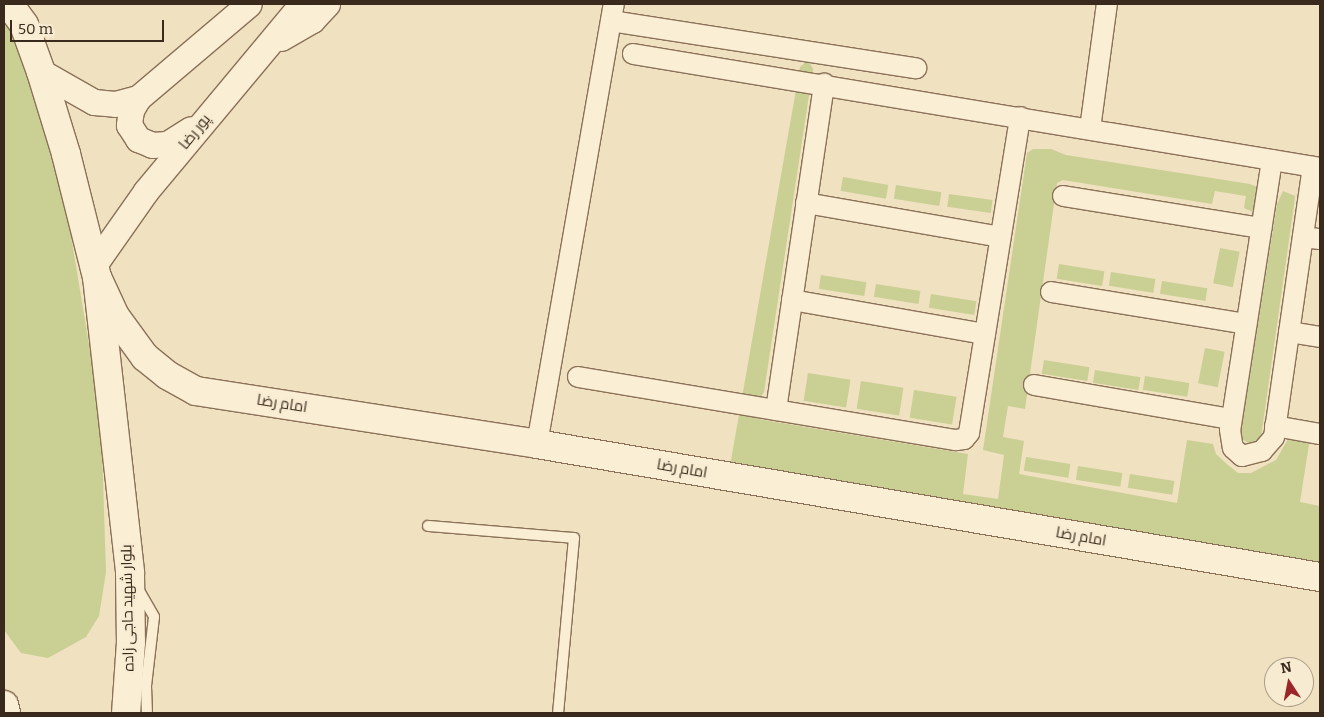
<!DOCTYPE html>
<html>
<head>
<meta charset="utf-8">
<style>
  body { margin:0 }
  #map { position:relative; width:1324px; height:717px; overflow:hidden; background:#f0e1c1; font-family:Bitter,Cairo,serif }
  div>[style] { position:absolute }
  [style*='--x'] { left:calc(var(--x)*1px); top:calc(var(--y)*1px); width:calc(var(--w)*1px); rotate:calc(var(--a)*1deg) }
  .green>* { inset:0; background:#cacf94; transform-origin:0 0 }
  .roads { filter:drop-shadow(1px 0 #8a7158) drop-shadow(-1px 0 #8a7158) drop-shadow(0 1px #8a7158) drop-shadow(0 -1px #8a7158) }
  .service>* { height:10px; margin:-5px; padding:0 5px; transform-origin:5px; border-radius:5px; background:#faeed5 }
  .minor>* { height:20px; margin:-10px; padding:0 10px; transform-origin:10px; border-radius:10px; background:#faeed5 }
  .tertiary>* { height:25px; margin:-12.5px; padding:0 12.5px; transform-origin:12.5px; border-radius:12.5px; background:#faeed5 }
  .secondary>* { height:28px; margin:-14px; padding:0 14px; transform-origin:14px; border-radius:14px; background:#faeed5 }
  span { translate:-50% -50%; white-space:nowrap; text-align:center; line-height:1.15; -webkit-text-stroke:4px #f7ebd1; paint-order:stroke }
  .street-label { font-size:15px; color:#392a1d }
  .frame { position:absolute; inset:0; border:5px solid #392a1d; pointer-events:none }
  .north { position:absolute; left:1264px; top:657px; width:50px; height:50px; box-sizing:border-box; background:#f7ebd1; border:1px solid #ab9e89; border-radius:50%; rotate:349deg; font-size:14px; font-weight:700; line-height:20px; text-align:center; color:#392a1d }
  .north::after { content:''; display:block; margin:auto; width:18px; height:22px; background:#9c2529; clip-path:polygon(50% 0,100% 100%,50% 72%,0 100%) }
  .scale { position:absolute; left:10px; top:20px; width:154px; height:22px; box-sizing:border-box; border:2px solid #392a1d; border-top:0; padding-left:6px; font-size:15px; line-height:18px; white-space:nowrap; color:#392a1d; -webkit-text-stroke:4px #f7ebd1; paint-order:stroke }
</style>
</head>
<body>
<div id="map">
  <div class="green">
    <i style="clip-path:polygon(4px 20px,9px 26px,33px 82px,69px 224px,101px 417px,106px 572px,99px 616px,86px 637px,48px 658px,21px 653px,4px 630px)"></i>
    <i style="clip-path:polygon(808px 60px,813px 69px,764px 392px,752px 410px,758px 419px,968px 454px,963px 494px,998px 499px,1004px 455px,983px 450px,1027px 153px,1033px 149px,1051px 149px,1066px 155px,1250px 184px,1259px 188px,1260px 197px,1253px 212px,1244px 208px,1246px 196px,1215px 191px,1212px 204px,1063px 180px,1057px 183px,1025px 409px,1008px 406px,1003px 437px,1024px 441px,1019px 474px,1177px 503px,1187px 440px,1213px 444px,1216px 454px,1228px 465px,1238px 473px,1251px 473px,1276px 460px,1291px 434px,1310px 438px,1300px 502px,1320px 506px,1320px 563px,730px 466px,800px 67px)"></i>
    <i style="left:843px;top:177px;width:46px;height:14px;rotate:10deg"></i>
    <i style="left:896px;top:185px;width:46px;height:14px;rotate:9deg"></i>
    <i style="clip-path:polygon(1283px 191px,1295px 196px,1294px 205px,1261px 437px,1252px 445px,1240px 438px,1277px 204px)"></i>
    <i style="left:949px;top:194px;width:44px;height:13px;rotate:8deg"></i>
    <i style="left:1220px;top:248px;width:20px;height:36px;rotate:11deg"></i>
    <i style="left:1059px;top:264px;width:46px;height:15px;rotate:9deg"></i>
    <i style="left:1111px;top:272px;width:45px;height:14px;rotate:9deg"></i>
    <i style="left:821px;top:275px;width:46px;height:14px;rotate:9deg"></i>
    <i style="left:1162px;top:281px;width:46px;height:13px;rotate:9deg"></i>
    <i style="left:876px;top:284px;width:45px;height:13px;rotate:9deg"></i>
    <i style="left:931px;top:294px;width:46px;height:14px;rotate:9deg"></i>
    <i style="left:1205px;top:348px;width:20px;height:36px;rotate:11deg"></i>
    <i style="left:1044px;top:360px;width:46px;height:14px;rotate:9deg"></i>
    <i style="left:1095px;top:370px;width:46px;height:13px;rotate:9deg"></i>
    <i style="left:808px;top:373px;width:43px;height:28px;rotate:9deg"></i>
    <i style="left:1145px;top:376px;width:45px;height:14px;rotate:9deg"></i>
    <i style="left:861px;top:381px;width:43px;height:28px;rotate:9deg"></i>
    <i style="left:914px;top:390px;width:43px;height:28px;rotate:9deg"></i>
    <i style="left:1026px;top:457px;width:45px;height:14px;rotate:9deg"></i>
    <i style="left:1078px;top:466px;width:45px;height:14px;rotate:9deg"></i>
    <i style="left:1130px;top:474px;width:45px;height:14px;rotate:9deg"></i>
  </div>
  <div class="roads">
    <div class="service">
      <i style="--x:428;--y:526;--w:146;--a:4.7"></i>
      <i style="--x:574;--y:538;--w:176;--a:95.2"></i>
      <i style="--x:137;--y:587;--w:34;--a:60"></i>
      <i style="--x:154;--y:617;--w:69;--a:96.6"></i>
      <i style="--x:146;--y:686;--w:27;--a:88"></i>
    </div>
    <div class="minor">
      <i style="--x:611;--y:21;--w:309;--a:8.8"></i>
      <i style="--x:633;--y:54;--w:696;--a:9.42"></i>
      <i style="--x:1090;--y:129;--w:126;--a:-82.3"></i>
      <i style="--x:1272;--y:160;--w:273;--a:98.8"></i>
      <i style="--x:1230;--y:430;--w:18;--a:81"></i>
      <i style="--x:1233;--y:448;--w:12;--a:42"></i>
      <i style="--x:1242;--y:456;--w:21;--a:-14"></i>
      <i style="--x:1262;--y:451;--w:18;--a:-49"></i>
      <i style="--x:1274;--y:437;--w:273;--a:-81.8"></i>
      <i style="--x:1063;--y:196;--w:201;--a:9.2"></i>
      <i style="--x:806;--y:203;--w:197;--a:9.9"></i>
      <i style="--x:1303;--y:237;--w:17;--a:7"></i>
      <i style="--x:1051;--y:292;--w:198;--a:9.3"></i>
      <i style="--x:792;--y:300;--w:196;--a:10"></i>
      <i style="--x:1289;--y:332;--w:31;--a:9"></i>
      <i style="--x:578;--y:377;--w:383;--a:9.5"></i>
      <i style="--x:956;--y:440;--w:8;--a:-7"></i>
      <i style="--x:964;--y:439;--w:8;--a:-50"></i>
      <i style="--x:969;--y:433;--w:320;--a:-80.8"></i>
      <i style="--x:1034;--y:385;--w:200;--a:9.8"></i>
      <i style="--x:776;--y:410;--w:330;--a:-81.6"></i>
      <i style="--x:1275;--y:426;--w:46;--a:10.1"></i>
      <i style="--x:537;--y:444;--w:447;--a:-80.1"></i>
    </div>
    <div class="tertiary">
      <i style="--x:281;--y:38;--w:36;--a:-30"></i>
      <i style="--x:312;--y:20;--w:22;--a:-47"></i>
      <i style="--x:41;--y:72;--w:61;--a:29.5"></i>
      <i style="--x:94;--y:102;--w:21;--a:5"></i>
      <i style="--x:115;--y:104;--w:24;--a:-15"></i>
      <i style="--x:138;--y:98;--w:145;--a:-40.3"></i>
      <i style="--x:138;--y:98;--w:14;--a:120"></i>
      <i style="--x:131;--y:110;--w:15;--a:98"></i>
      <i style="--x:129;--y:125;--w:17;--a:57"></i>
      <i style="--x:138;--y:139;--w:15;--a:23"></i>
      <i style="--x:152;--y:145;--w:15;--a:-4"></i>
      <i style="--x:167;--y:144;--w:28;--a:-32"></i>
      <i style="--x:94;--y:265;--w:90;--a:-54.9"></i>
      <i style="--x:146;--y:191;--w:244;--a:-50.2"></i>
    </div>
    <div class="secondary">
      <i style="--x:9;--y:4;--w:26;--a:54"></i>
      <i style="--x:24;--y:25;--w:50;--a:70.1"></i>
      <i style="--x:41;--y:72;--w:86;--a:73"></i>
      <i style="--x:66;--y:154;--w:127;--a:75.9"></i>
      <i style="--x:97;--y:277;--w:298;--a:83.6"></i>
      <i style="--x:130;--y:573;--w:69;--a:89.2"></i>
      <i style="--x:131;--y:642;--w:71;--a:94"></i>
      <i style="--x:97;--y:277;--w:43;--a:65.2"></i>
      <i style="--x:115;--y:316;--w:51;--a:53.8"></i>
      <i style="--x:145;--y:357;--w:28;--a:39"></i>
      <i style="--x:167;--y:375;--w:33;--a:29"></i>
      <i style="--x:196;--y:391;--w:345;--a:8.8"></i>
      <i style="--x:537;--y:444;--w:794;--a:9.64"></i>
      <i style="--x:4;--y:705;--w:8;--a:76"></i>
    </div>
  </div>
  <div class="street-label">
    <span style="left:195px;top:132px;rotate:-51deg">پور رضا</span>
    <span style="left:282px;top:404px;rotate:9deg">امام رضا</span>
    <span style="left:682px;top:469px;rotate:10deg">امام رضا</span>
    <span style="left:1081px;top:537px;rotate:10deg">امام رضا</span>
    <span style="left:128px;top:608px;rotate:-91deg">بلوار شهید حاجی زاده</span>
  </div>
  <div class="frame"></div>
  <div class="north">N</div>
  <div class="scale">50 m</div>
</div>
</body>
</html>
